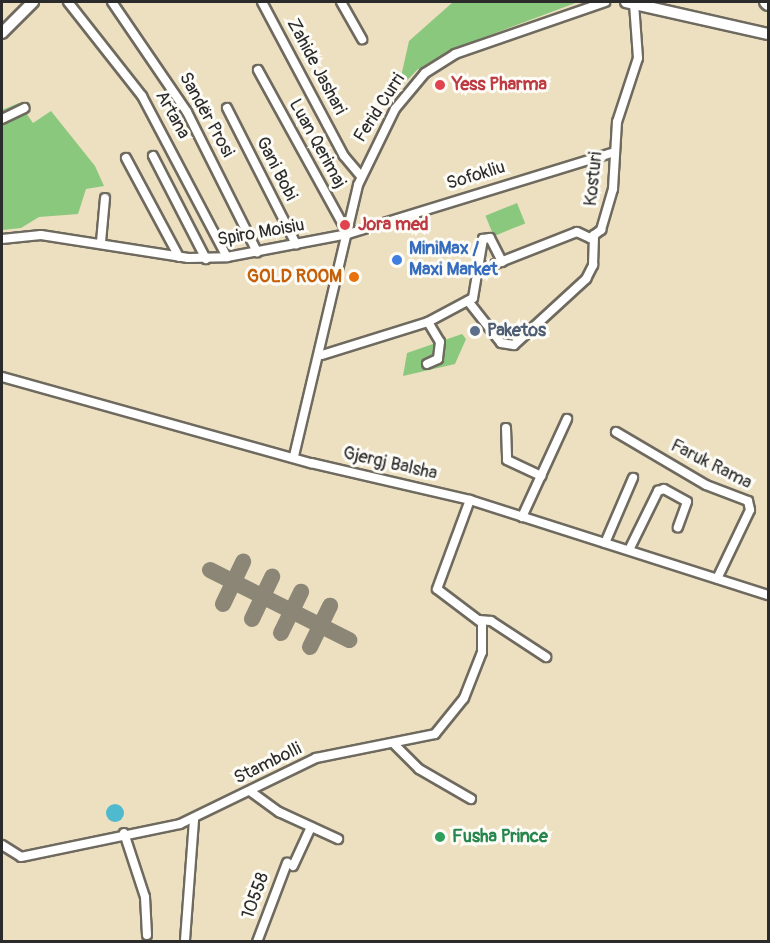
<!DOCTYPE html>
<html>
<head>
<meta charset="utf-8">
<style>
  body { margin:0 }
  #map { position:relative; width:770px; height:943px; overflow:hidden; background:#ede0c0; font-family:Pangolin,sans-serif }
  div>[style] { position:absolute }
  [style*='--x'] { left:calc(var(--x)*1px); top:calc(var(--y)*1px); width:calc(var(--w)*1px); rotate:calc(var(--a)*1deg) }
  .green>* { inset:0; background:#8ac87e; transform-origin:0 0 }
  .water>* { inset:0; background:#4fb9cd }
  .round { border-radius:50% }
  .taxiway>* { height:16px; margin:-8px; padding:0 8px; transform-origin:8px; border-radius:8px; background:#8c8676 }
  .roads { filter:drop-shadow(2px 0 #6f6a5f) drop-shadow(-2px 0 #6f6a5f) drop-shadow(0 2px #6f6a5f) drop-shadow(0 -2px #6f6a5f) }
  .minor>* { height:8px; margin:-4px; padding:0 4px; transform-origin:4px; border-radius:4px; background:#fff }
  .major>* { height:10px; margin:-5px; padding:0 5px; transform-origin:5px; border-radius:5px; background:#fff }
  .highway>* { height:12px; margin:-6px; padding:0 6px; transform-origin:6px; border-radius:6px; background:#fff }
  .dots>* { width:16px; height:16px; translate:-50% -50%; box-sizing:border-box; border:3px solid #fdfcf7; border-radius:50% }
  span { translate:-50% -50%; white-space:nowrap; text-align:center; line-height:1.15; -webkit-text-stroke:6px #fdfcf7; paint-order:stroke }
  .street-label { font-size:18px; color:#2b2b2b }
  .health-label { font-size:18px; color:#be3a42; font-weight:700 }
  .left { translate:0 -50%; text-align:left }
  .shop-label { font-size:18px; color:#366cbe; font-weight:700 }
  .food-label { font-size:18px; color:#c56008; font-weight:700 }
  .right { translate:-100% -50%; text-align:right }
  .service-label { font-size:18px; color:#4e5e75; font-weight:700 }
  .leisure-label { font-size:18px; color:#27864d; font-weight:700 }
  .frame { position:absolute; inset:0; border:3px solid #2b2b2b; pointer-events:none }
</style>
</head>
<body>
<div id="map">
  <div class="green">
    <i style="clip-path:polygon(453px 2px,578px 2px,453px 49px,417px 70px,398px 90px,409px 41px)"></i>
    <i style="clip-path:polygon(19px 103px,33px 123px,51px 111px,95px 166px,104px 186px,86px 189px,78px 214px,39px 217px,21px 228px,2px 230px,2px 110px)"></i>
    <i style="left:517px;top:203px;width:22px;height:34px;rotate:68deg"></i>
    <i style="clip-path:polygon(462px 334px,466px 339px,455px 364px,403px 376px,407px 353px)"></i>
  </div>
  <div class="water">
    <i class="round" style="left:106px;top:804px;width:18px;height:18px"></i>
  </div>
  <div class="taxiway">
    <i style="--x:210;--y:570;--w:156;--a:26.7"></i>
    <i style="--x:223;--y:604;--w:47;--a:-64.5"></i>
    <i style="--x:252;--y:619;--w:47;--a:-64.5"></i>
    <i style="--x:281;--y:633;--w:46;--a:-64"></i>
    <i style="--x:310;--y:647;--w:46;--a:-64"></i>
  </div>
  <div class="roads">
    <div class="minor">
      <i style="--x:68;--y:2;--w:120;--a:51.8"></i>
      <i style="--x:142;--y:96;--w:182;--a:62.2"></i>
      <i style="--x:112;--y:2;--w:133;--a:55.7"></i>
      <i style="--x:187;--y:112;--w:157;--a:63.4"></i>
      <i style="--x:262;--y:2;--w:174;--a:62"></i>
      <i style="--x:344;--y:156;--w:26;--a:50"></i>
      <i style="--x:341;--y:2;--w:43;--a:60.4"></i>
      <i style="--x:258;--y:70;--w:187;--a:61.2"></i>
      <i style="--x:227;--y:108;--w:153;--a:63.1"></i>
      <i style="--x:2;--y:119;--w:25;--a:-26"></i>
      <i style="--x:153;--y:156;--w:116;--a:62.8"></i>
      <i style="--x:126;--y:158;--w:112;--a:61.8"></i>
      <i style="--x:2;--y:239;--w:39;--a:-6"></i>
      <i style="--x:41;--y:235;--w:149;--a:8.9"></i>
      <i style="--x:188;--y:258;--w:39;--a:-1"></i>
      <i style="--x:227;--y:257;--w:123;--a:-10.8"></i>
      <i style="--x:348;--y:234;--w:279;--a:-17.1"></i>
      <i style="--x:101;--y:242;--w:44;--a:-84.8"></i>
      <i style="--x:480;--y:270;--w:104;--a:-21.4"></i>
      <i style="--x:577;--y:232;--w:14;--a:25"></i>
      <i style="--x:590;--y:238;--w:14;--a:-36"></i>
      <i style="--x:601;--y:230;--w:43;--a:-73.7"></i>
      <i style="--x:613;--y:189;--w:67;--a:-86.6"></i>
      <i style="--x:617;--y:122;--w:67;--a:-71.8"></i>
      <i style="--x:638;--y:58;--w:55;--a:-94.2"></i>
      <i style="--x:468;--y:301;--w:53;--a:51.8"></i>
      <i style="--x:501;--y:343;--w:13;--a:9"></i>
      <i style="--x:514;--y:345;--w:98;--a:-42.5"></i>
      <i style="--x:586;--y:279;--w:16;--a:-63"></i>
      <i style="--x:593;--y:265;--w:30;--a:-88"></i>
      <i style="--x:428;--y:322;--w:51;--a:-28.1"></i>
      <i style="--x:473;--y:298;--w:60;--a:-80.4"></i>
      <i style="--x:483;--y:239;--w:7;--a:-8"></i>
      <i style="--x:490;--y:238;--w:27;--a:63"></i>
      <i style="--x:322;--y:355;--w:111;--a:-17.3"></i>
      <i style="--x:428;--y:322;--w:23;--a:59"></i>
      <i style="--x:440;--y:342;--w:17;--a:97"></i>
      <i style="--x:438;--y:359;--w:12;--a:156"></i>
      <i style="--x:2;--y:377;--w:321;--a:15.6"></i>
      <i style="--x:311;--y:463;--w:163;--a:13.1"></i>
      <i style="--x:470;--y:500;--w:313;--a:17.7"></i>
      <i style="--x:506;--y:428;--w:32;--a:88"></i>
      <i style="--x:507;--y:460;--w:38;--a:25"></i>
      <i style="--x:616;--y:432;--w:104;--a:30.5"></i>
      <i style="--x:706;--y:485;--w:45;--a:20.9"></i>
      <i style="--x:748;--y:501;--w:9;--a:77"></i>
      <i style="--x:750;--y:510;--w:76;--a:115.6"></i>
      <i style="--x:294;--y:456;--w:278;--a:-76.7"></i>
      <i style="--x:358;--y:185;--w:85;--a:-64"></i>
      <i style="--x:395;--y:109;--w:47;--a:-50.2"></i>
      <i style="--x:425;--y:73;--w:36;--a:-32"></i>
      <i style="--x:455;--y:54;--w:159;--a:-19.1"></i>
      <i style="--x:522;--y:517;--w:108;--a:-65.3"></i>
      <i style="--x:605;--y:543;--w:71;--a:-66.7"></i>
      <i style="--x:629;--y:550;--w:66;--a:-63.8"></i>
      <i style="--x:658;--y:491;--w:6;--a:-18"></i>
      <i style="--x:664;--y:489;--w:26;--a:29"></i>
      <i style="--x:687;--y:502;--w:27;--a:110"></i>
      <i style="--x:479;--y:620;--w:12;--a:5"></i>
      <i style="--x:491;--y:621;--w:66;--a:33.2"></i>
      <i style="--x:395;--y:745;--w:34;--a:45"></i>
      <i style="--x:419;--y:769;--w:60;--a:30"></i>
      <i style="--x:250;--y:791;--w:36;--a:36"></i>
      <i style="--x:279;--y:812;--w:65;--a:24.6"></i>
      <i style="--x:124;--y:833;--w:67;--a:71.8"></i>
      <i style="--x:145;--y:897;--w:38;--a:87"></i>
      <i style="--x:2;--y:845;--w:22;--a:32"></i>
      <i style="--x:21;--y:857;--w:162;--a:-11.7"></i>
      <i style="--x:180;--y:824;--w:151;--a:-25.9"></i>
      <i style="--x:316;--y:758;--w:121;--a:-11.4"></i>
      <i style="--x:435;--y:734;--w:46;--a:-51.1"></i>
      <i style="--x:464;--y:698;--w:49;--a:-68.6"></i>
      <i style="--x:482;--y:652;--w:29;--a:-90"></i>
      <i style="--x:482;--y:623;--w:56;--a:-142.9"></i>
      <i style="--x:437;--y:589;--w:95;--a:-69.7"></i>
      <i style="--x:293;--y:866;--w:43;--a:-65.2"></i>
      <i style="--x:185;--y:940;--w:121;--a:-85.7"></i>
      <i style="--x:257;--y:942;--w:85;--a:-69.2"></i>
    </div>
    <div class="major">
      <i style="--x:626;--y:2;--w:146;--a:12.7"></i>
      <i style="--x:2;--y:33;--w:44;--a:-45"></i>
    </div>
    <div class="highway">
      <i style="--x:766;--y:2;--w:3;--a:45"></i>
    </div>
  </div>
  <div class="dots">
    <i style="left:440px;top:85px;background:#e0444e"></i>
    <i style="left:345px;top:225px;background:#e0444e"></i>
    <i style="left:397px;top:260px;background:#3f7fe0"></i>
    <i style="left:354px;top:277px;background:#e8710a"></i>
    <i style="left:475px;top:331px;background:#5c6f8a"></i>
    <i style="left:440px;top:837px;background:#2e9e5b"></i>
  </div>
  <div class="street-label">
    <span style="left:316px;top:67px;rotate:62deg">Zahide Jashari</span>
    <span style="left:380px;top:108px;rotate:-57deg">Ferid Curri</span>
    <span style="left:172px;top:115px;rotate:61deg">Artana</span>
    <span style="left:206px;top:115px;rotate:61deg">Sandër Prosi</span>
    <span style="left:317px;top:144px;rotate:61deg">Luan Qerimaj</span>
    <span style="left:276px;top:169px;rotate:63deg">Gani Bobi</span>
    <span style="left:476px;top:176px;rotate:-17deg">Sofokliu</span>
    <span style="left:594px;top:179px;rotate:-84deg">Kosturi</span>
    <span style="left:261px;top:233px;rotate:-10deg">Spiro Moisiu</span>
    <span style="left:390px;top:464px;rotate:13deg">Gjergj Balsha</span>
    <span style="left:711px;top:465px;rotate:27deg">Faruk Rama</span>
    <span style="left:268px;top:764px;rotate:-26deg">Stambolli</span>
    <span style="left:256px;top:896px;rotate:-70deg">10558</span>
  </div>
  <div class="health-label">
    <span class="left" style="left:452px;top:85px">Yess Pharma</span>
    <span class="left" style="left:358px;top:225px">Jora med</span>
  </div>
  <div class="shop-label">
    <span class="left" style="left:409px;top:260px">MiniMax /<br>Maxi Market</span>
  </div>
  <div class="food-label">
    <span class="right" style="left:342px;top:277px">GOLD ROOM</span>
  </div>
  <div class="service-label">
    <span class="left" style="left:487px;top:331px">Paketos</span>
  </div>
  <div class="leisure-label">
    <span class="left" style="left:452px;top:837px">Fusha Prince</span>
  </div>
  <div class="frame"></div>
</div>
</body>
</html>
